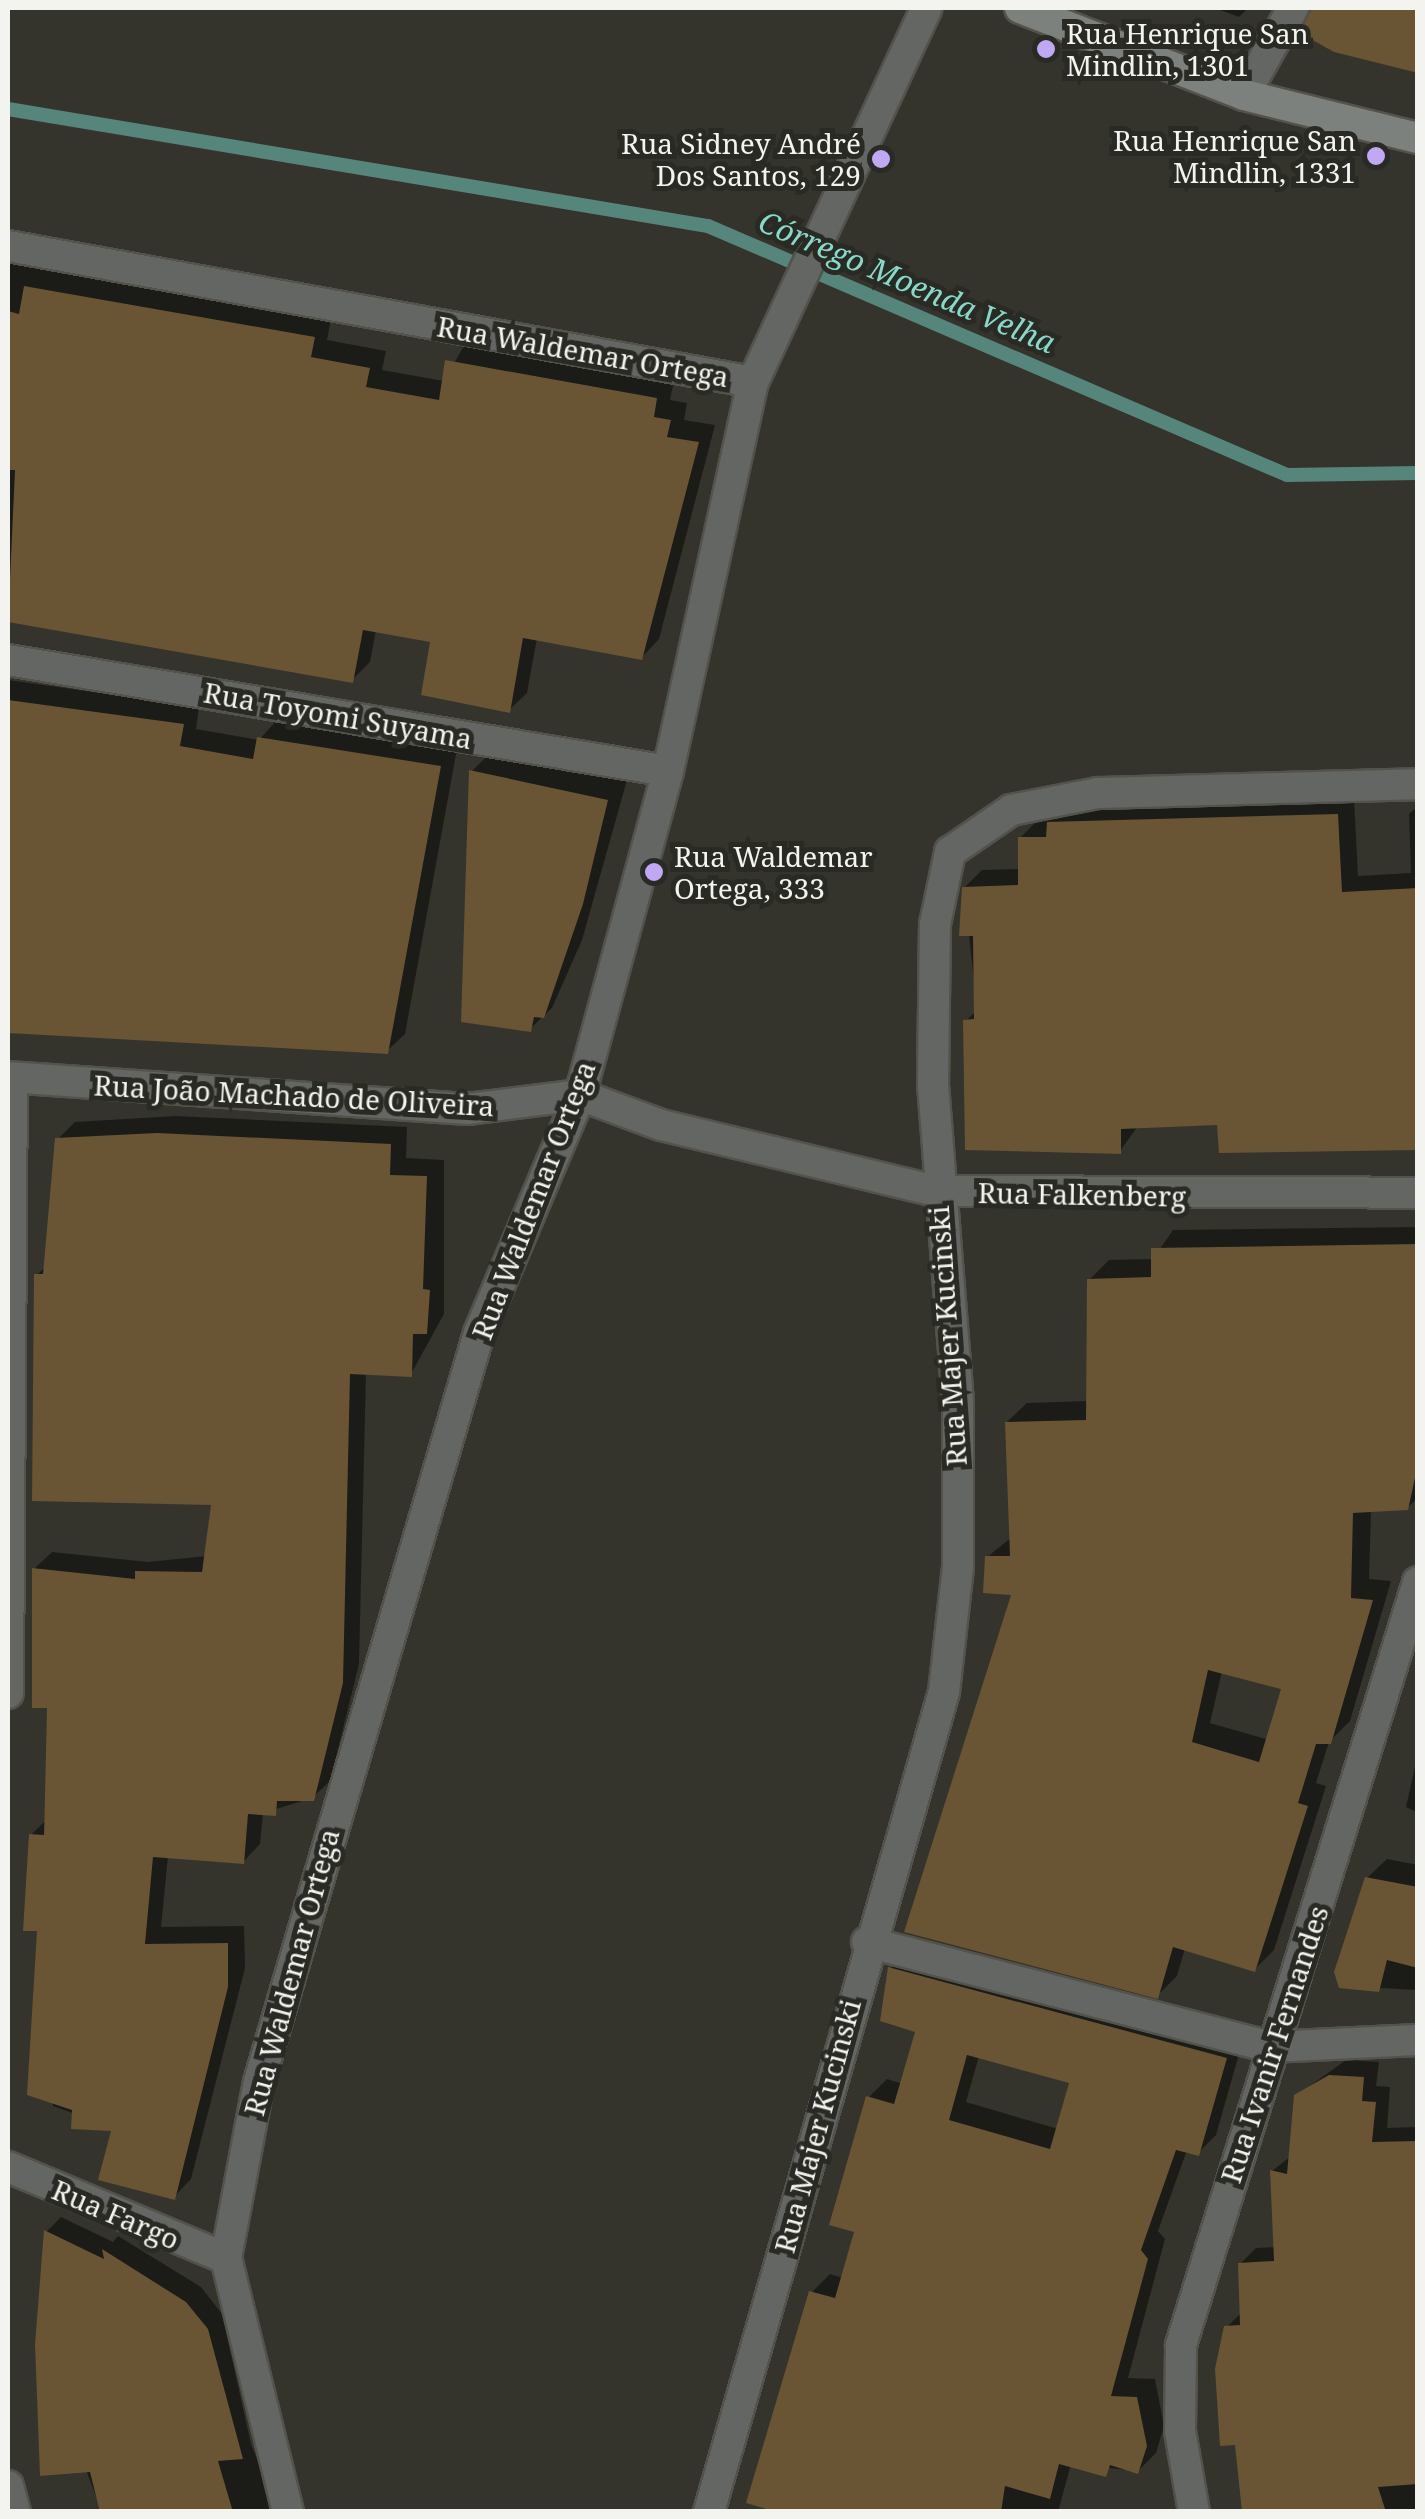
<!DOCTYPE html>
<html>
<head>
<meta charset="utf-8">
<style>
  body { margin:0 }
  #map { position:relative; width:1425px; height:2519px; overflow:hidden; background:#34342d; font-family:"Noto Serif",serif }
  div>[style] { position:absolute }
  [style*='--x'] { left:calc(var(--x)*1px); top:calc(var(--y)*1px); width:calc(var(--w)*1px); rotate:calc(var(--a)*1deg) }
  .shadow>* { inset:0; background:#0007 }
  .stream>* { height:14px; margin:-7px; padding:0 7px; transform-origin:7px; border-radius:7px; background:#55857b }
  .building>* { inset:0; background:#695434 }
  .roads { filter:drop-shadow(2px 0 #53534c) drop-shadow(-2px 0 #53534c) drop-shadow(0 2px #53534c) drop-shadow(0 -2px #53534c) }
  .street>* { height:30px; margin:-15px; padding:0 15px; transform-origin:15px; border-radius:15px; background:#636663 }
  .secondary>* { height:30px; margin:-15px; padding:0 15px; transform-origin:15px; border-radius:15px; background:#7d817d }
  .dots>* { width:28px; height:28px; translate:-50% -50%; box-sizing:border-box; border:5px solid #2a2a24; border-radius:50% }
  span { translate:-50% -50%; white-space:nowrap; text-align:center; line-height:1.15; -webkit-text-stroke:10px #2a2a24; paint-order:stroke }
  .poi-label { font-size:28px; color:#f3f3ef }
  .left { translate:0 -50%; text-align:left }
  .right { translate:-100% -50%; text-align:right }
  .street-label { font-size:28px; color:#f3f3ef }
  .water-label { font-size:30px; color:#87dac9; font-style:italic }
  .frame { position:absolute; inset:0; border:10px solid #f3f3ef; pointer-events:none }
</style>
</head>
<body>
<div id="map">
  <div class="shadow">
    <i style="clip-path:polygon(1215px 8px,1248px 8px,1239px 17px)"></i>
    <i style="clip-path:polygon(1418px 8px,1418px 70px,1314px 8px)"></i>
    <i style="clip-path:polygon(8px 262px,331px 319px,327px 340px,386px 351px,382px 370px,444px 381px,465px 344px,674px 381px,670px 400px,687px 403px,684px 420px,715px 425px,659px 639px,642px 657px,537px 638px,527px 693px,509px 710px,433px 640px,376px 630px,370px 662px,352px 680px,8px 620px)"></i>
    <i style="clip-path:polygon(8px 680px,199px 707px,196px 729px,259px 740px,276px 721px,457px 749px,405px 1034px,387px 1051px,8px 1029px)"></i>
    <i style="clip-path:polygon(493px 750px,627px 780px,582px 940px,552px 1008px,530px 1029px,472px 771px)"></i>
    <i style="clip-path:polygon(1354px 798px,1358px 876px,1411px 873px,1409px 814px,1418px 806px,1418px 1146px,1220px 1123px,1138px 1126px,1120px 1151px,966px 1021px,977px 1010px,964px 888px,982px 870px,1020px 869px,1020px 838px,1038px 820px,1065px 806px)"></i>
    <i style="clip-path:polygon(176px 1116px,407px 1127px,406px 1158px,444px 1160px,444px 1314px,411px 1374px,366px 1373px,359px 1664px,330px 1781px,312px 1798px,263px 1813px,260px 1844px,243px 1862px,168px 1856px,161px 1927px,244px 1926px,245px 1968px,191px 2179px,174px 2197px,114px 2128px,53px 2106px,31px 1835px,47px 1819px,50px 1705px,34px 1569px,52px 1552px,148px 1562px,206px 1556px,213px 1502px,37px 1275px,47px 1265px,57px 1140px,75px 1122px)"></i>
    <i style="clip-path:polygon(evenodd,1418px 1227px,1418px 1498px,1407px 1508px,1371px 1510px,1369px 1579px,1391px 1581px,1350px 1721px,1329px 1742px,1316px 1783px,1326px 1786px,1274px 1950px,1255px 1969px,1185px 1948px,1177px 1976px,1157px 1996px,1014px 1592px,987px 1557px,1012px 1537px,1007px 1422px,1027px 1403px,1089px 1401px,1089px 1280px,1109px 1260px,1153px 1259px,1173px 1230px,1418px 1227px,1222px 1671px,1284px 1687px,1266px 1739px,1210px 1723px,1222px 1671px)"></i>
    <i style="clip-path:polygon(1418px 1753px,1418px 1813px,1406px 1807px)"></i>
    <i style="clip-path:polygon(1387px 1859px,1418px 1865px,1418px 1990px,1341px 1986px,1367px 1878px)"></i>
    <i style="clip-path:polygon(evenodd,909px 1950px,1243px 2040px,1216px 2135px,1198px 2153px,1187px 2150px,1158px 2231px,1165px 2239px,1128px 2378px,1155px 2379px,1164px 2426px,1156px 2453px,1138px 2471px,1071px 2464px,1058px 2512px,774px 2512px,812px 2292px,830px 2274px,843px 2278px,857px 2230px,868px 2098px,887px 2079px,903px 2084px,918px 2030px,891px 1968px,909px 1950px,979px 2056px,1072px 2081px,1058px 2129px,966px 2102px,979px 2056px)"></i>
    <i style="clip-path:polygon(1346px 2060px,1379px 2062px,1376px 2086px,1390px 2087px,1387px 2128px,1418px 2127px,1418px 2512px,1301px 2512px,1227px 2327px,1242px 2312px,1240px 2264px,1256px 2248px,1276px 2247px,1272px 2171px,1291px 2156px,1296px 2096px)"></i>
    <i style="clip-path:polygon(61px 2217px,113px 2242px,118px 2236px,201px 2287px,222px 2314px,251px 2444px,278px 2512px,102px 2512px,38px 2344px,47px 2231px)"></i>
  </div>
  <div class="stream">
    <i style="--x:8;--y:109;--w:710;--a:9.49"></i>
    <i style="--x:708;--y:226;--w:630;--a:23.27"></i>
    <i style="--x:1287;--y:475;--w:131;--a:-0.9"></i>
  </div>
  <div class="building">
    <i style="clip-path:polygon(1312px 8px,1418px 8px,1418px 73px,1334px 52px,1300px 33px)"></i>
    <i style="clip-path:polygon(24px 286px,315px 337px,311px 357px,370px 368px,366px 387px,439px 400px,445px 360px,657px 398px,654px 417px,671px 420px,667px 437px,699px 442px,642px 660px,523px 638px,510px 713px,421px 695px,430px 642px,363px 630px,353px 683px,8px 622px,15px 470px,8px 470px,8px 311px,19px 314px)"></i>
    <i style="clip-path:polygon(8px 700px,184px 724px,180px 746px,253px 759px,257px 737px,441px 766px,388px 1054px,8px 1033px)"></i>
    <i style="clip-path:polygon(469px 770px,608px 800px,583px 904px,544px 1018px,534px 1017px,531px 1032px,461px 1022px)"></i>
    <i style="clip-path:polygon(1338px 814px,1342px 892px,1418px 888px,1418px 1150px,1219px 1153px,1217px 1125px,1121px 1129px,1121px 1154px,965px 1150px,963px 1020px,974px 1019px,973px 936px,959px 936px,962px 887px,1018px 885px,1018px 837px,1046px 837px,1047px 822px)"></i>
    <i style="clip-path:polygon(157px 1133px,391px 1144px,390px 1175px,427px 1176px,423px 1289px,430px 1290px,427px 1334px,413px 1334px,412px 1377px,350px 1374px,343px 1683px,314px 1801px,277px 1801px,276px 1816px,248px 1814px,244px 1864px,153px 1857px,145px 1944px,228px 1943px,228px 1987px,175px 2200px,98px 2180px,111px 2131px,71px 2129px,72px 2110px,27px 2095px,37px 1931px,23px 1931px,29px 1834px,44px 1835px,45px 1795px,47px 1708px,32px 1708px,32px 1568px,135px 1579px,135px 1571px,202px 1572px,211px 1505px,32px 1501px,34px 1274px,43px 1274px,55px 1138px)"></i>
    <i style="clip-path:polygon(evenodd,1418px 1244px,1418px 1464px,1408px 1510px,1353px 1513px,1351px 1598px,1373px 1600px,1331px 1744px,1316px 1744px,1298px 1803px,1308px 1806px,1255px 1972px,1173px 1947px,1158px 1999px,904px 1932px,1011px 1595px,983px 1593px,985px 1556px,1010px 1556px,1005px 1422px,1086px 1420px,1087px 1279px,1151px 1277px,1151px 1248px,1418px 1244px,1208px 1670px,1281px 1689px,1259px 1762px,1192px 1742px,1208px 1670px)"></i>
    <i style="clip-path:polygon(1365px 1877px,1418px 1887px,1418px 1968px,1387px 1960px,1379px 1992px,1339px 1988px,1334px 1972px)"></i>
    <i style="clip-path:polygon(evenodd,888px 1967px,1227px 2058px,1199px 2156px,1176px 2150px,1141px 2250px,1148px 2259px,1111px 2396px,1137px 2397px,1147px 2446px,1138px 2474px,1110px 2465px,1106px 2477px,1059px 2464px,1050px 2499px,1005px 2486px,1001px 2512px,777px 2512px,746px 2503px,809px 2291px,835px 2298px,854px 2232px,829px 2225px,866px 2096px,894px 2104px,915px 2032px,880px 2021px,888px 1967px,967px 2055px,1069px 2083px,1050px 2149px,949px 2120px,967px 2055px)"></i>
    <i style="clip-path:polygon(1329px 2075px,1364px 2077px,1362px 2101px,1376px 2102px,1372px 2142px,1418px 2141px,1418px 2484px,1378px 2487px,1386px 2512px,1242px 2512px,1235px 2445px,1220px 2446px,1215px 2369px,1224px 2326px,1240px 2325px,1238px 2263px,1274px 2261px,1270px 2170px,1287px 2174px,1294px 2095px)"></i>
    <i style="clip-path:polygon(44px 2230px,104px 2259px,102px 2249px,186px 2302px,208px 2329px,243px 2459px,218px 2461px,233px 2512px,100px 2512px,90px 2472px,40px 2476px,35px 2344px)"></i>
  </div>
  <div class="roads">
    <div class="street">
      <i style="--x:1244;--y:95;--w:100;--a:-60.6"></i>
      <i style="--x:8;--y:246;--w:757;--a:10.35"></i>
      <i style="--x:8;--y:660;--w:669;--a:9.55"></i>
      <i style="--x:8;--y:1077;--w:460;--a:4"></i>
      <i style="--x:467;--y:1109;--w:114;--a:-7.1"></i>
      <i style="--x:580;--y:1095;--w:86;--a:20.3"></i>
      <i style="--x:661;--y:1125;--w:283;--a:13.5"></i>
      <i style="--x:936;--y:1191;--w:482;--a:0.2"></i>
      <i style="--x:8;--y:1693;--w:615;--a:-89.63"></i>
      <i style="--x:867;--y:1942;--w:415;--a:14.6"></i>
      <i style="--x:1269;--y:2047;--w:149;--a:-2.7"></i>
      <i style="--x:8;--y:2167;--w:236;--a:22.7"></i>
      <i style="--x:8;--y:2486;--w:27;--a:75"></i>
      <i style="--x:288;--y:2512;--w:261;--a:-103.7"></i>
      <i style="--x:226;--y:2258;--w:179;--a:-79.4"></i>
      <i style="--x:259;--y:2082;--w:781;--a:-73.63"></i>
      <i style="--x:479;--y:1333;--w:259;--a:-67"></i>
      <i style="--x:580;--y:1095;--w:336;--a:-74.8"></i>
      <i style="--x:668;--y:771;--w:398;--a:-77.7"></i>
      <i style="--x:753;--y:382;--w:412;--a:-65.1"></i>
      <i style="--x:709;--y:2512;--w:853;--a:-74.01"></i>
      <i style="--x:944;--y:1692;--w:125;--a:-83.6"></i>
      <i style="--x:958;--y:1568;--w:166;--a:-90"></i>
      <i style="--x:958;--y:1402;--w:317;--a:-94.5"></i>
      <i style="--x:933;--y:1086;--w:162;--a:-89.3"></i>
      <i style="--x:935;--y:924;--w:74;--a:-78.2"></i>
      <i style="--x:950;--y:852;--w:74;--a:-34.5"></i>
      <i style="--x:1011;--y:810;--w:89;--a:-11.1"></i>
      <i style="--x:1098;--y:793;--w:320;--a:-1.6"></i>
      <i style="--x:1194;--y:2512;--w:82;--a:-99.8"></i>
      <i style="--x:1180;--y:2431;--w:86;--a:-89.3"></i>
      <i style="--x:1181;--y:2345;--w:799;--a:-72.74"></i>
    </div>
    <div class="secondary">
      <i style="--x:1020;--y:8;--w:240;--a:21.2"></i>
      <i style="--x:1244;--y:95;--w:179;--a:13.9"></i>
    </div>
  </div>
  <div class="dots">
    <i style="left:1046px;top:49px;background:#c0a8f4"></i>
    <i style="left:1376px;top:156px;background:#c0a8f4"></i>
    <i style="left:881px;top:159px;background:#c0a8f4"></i>
    <i style="left:654px;top:872px;background:#c0a8f4"></i>
  </div>
  <div class="poi-label">
    <span class="left" style="left:1066px;top:49px">Rua Henrique San<br>Mindlin, 1301</span>
    <span class="right" style="left:1356px;top:156px">Rua Henrique San<br>Mindlin, 1331</span>
    <span class="right" style="left:861px;top:159px">Rua Sidney André<br>Dos Santos, 129</span>
    <span class="left" style="left:674px;top:872px">Rua Waldemar<br>Ortega, 333</span>
  </div>
  <div class="street-label">
    <span style="left:583px;top:351px;rotate:10deg">Rua Waldemar Ortega</span>
    <span style="left:338px;top:715px;rotate:10deg">Rua Toyomi Suyama</span>
    <span style="left:294px;top:1095px;rotate:3deg">Rua João Machado de Oliveira</span>
    <span style="left:1082px;top:1194px;rotate:1deg">Rua Falkenberg</span>
    <span style="left:533px;top:1200px;rotate:-69deg">Rua Waldemar Ortega</span>
    <span style="left:947px;top:1336px;rotate:-94deg">Rua Majer Kucinski</span>
    <span style="left:291px;top:1972px;rotate:-75deg">Rua Waldemar Ortega</span>
    <span style="left:1274px;top:2044px;rotate:-72deg">Rua Ivanir Fernandes</span>
    <span style="left:817px;top:2126px;rotate:-75deg">Rua Majer Kucinski</span>
    <span style="left:116px;top:2214px;rotate:23deg">Rua Fargo</span>
  </div>
  <div class="water-label">
    <span style="left:907px;top:282px;rotate:23deg">Córrego Moenda Velha</span>
  </div>
  <div class="frame"></div>
</div>
</body>
</html>
